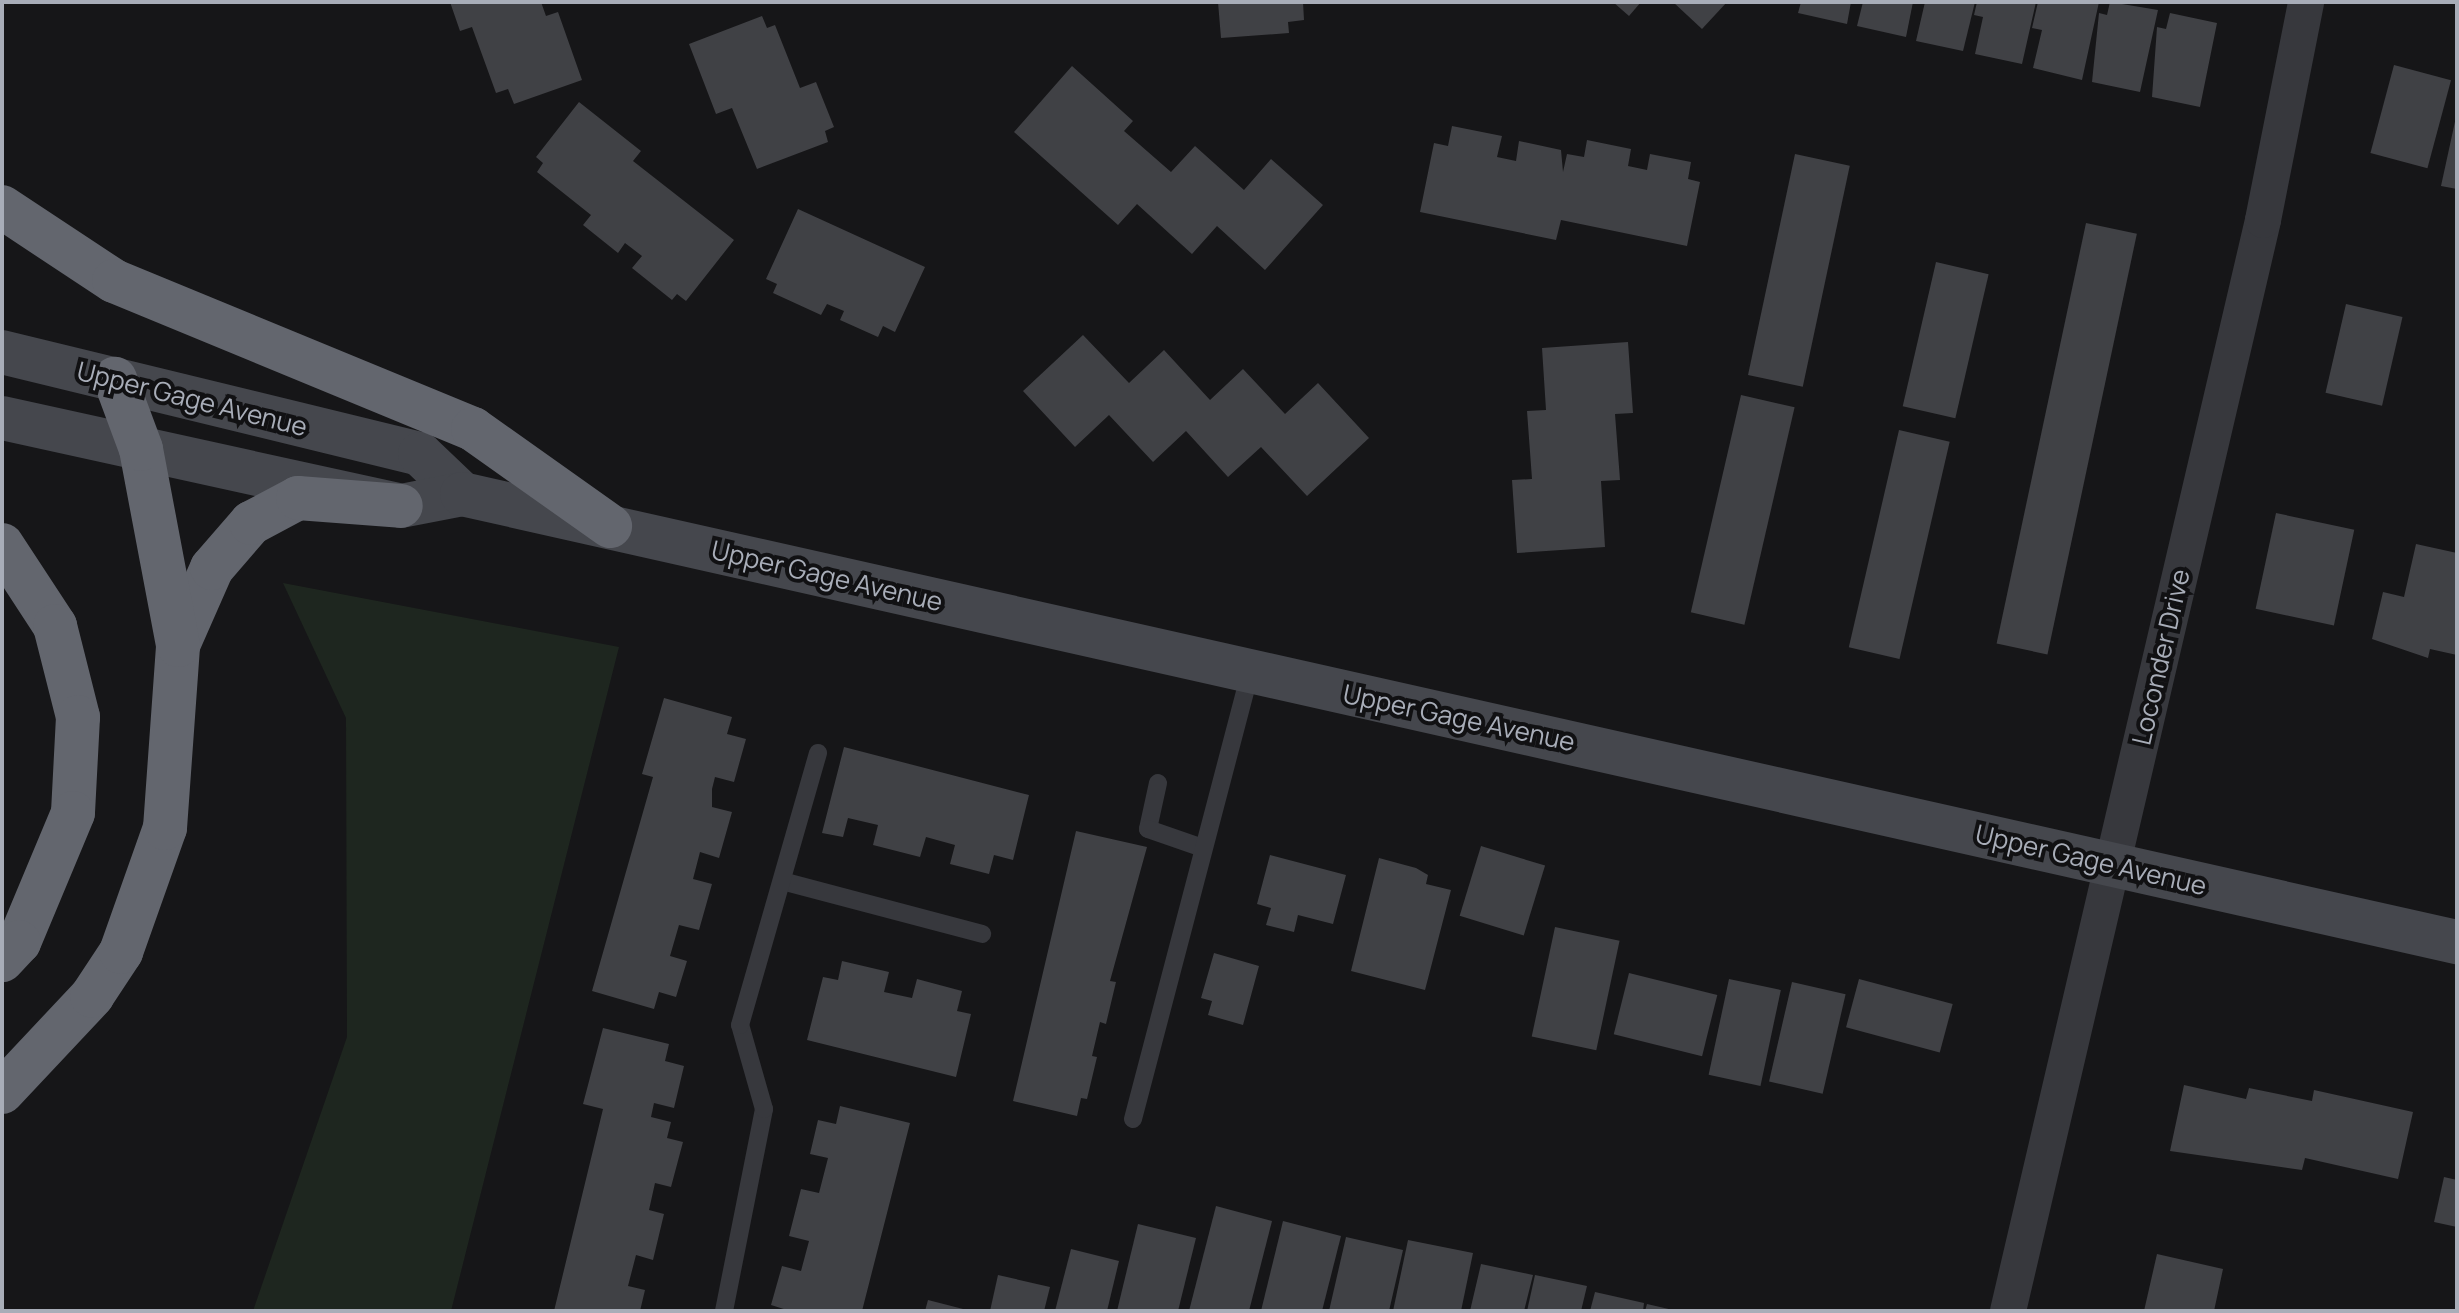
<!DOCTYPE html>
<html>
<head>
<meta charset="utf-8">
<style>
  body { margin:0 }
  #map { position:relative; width:2459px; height:1313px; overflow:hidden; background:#161618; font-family:Manrope,sans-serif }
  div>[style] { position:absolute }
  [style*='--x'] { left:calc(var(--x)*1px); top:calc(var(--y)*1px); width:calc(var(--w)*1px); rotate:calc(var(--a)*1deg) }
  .green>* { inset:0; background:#1e261f }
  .building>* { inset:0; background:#404145; transform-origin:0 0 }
  .service>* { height:18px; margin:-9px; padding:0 9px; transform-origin:9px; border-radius:9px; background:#37383d }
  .minor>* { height:36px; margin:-18px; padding:0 18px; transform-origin:18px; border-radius:18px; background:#37383d }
  .secondary>* { height:44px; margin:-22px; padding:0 22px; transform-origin:22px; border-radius:22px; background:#45474d }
  .motorway>* { height:44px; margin:-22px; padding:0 22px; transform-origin:22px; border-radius:22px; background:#63666e }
  span { translate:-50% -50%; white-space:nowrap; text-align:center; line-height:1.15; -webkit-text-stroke:8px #111113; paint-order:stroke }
  .street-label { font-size:26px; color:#a8adb8 }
  .frame { position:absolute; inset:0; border:4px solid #a8adb8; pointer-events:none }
</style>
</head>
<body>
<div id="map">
  <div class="green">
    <i style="clip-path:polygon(283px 583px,619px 647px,451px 1311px,253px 1311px,347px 1037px,346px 718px)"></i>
  </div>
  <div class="building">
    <i style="clip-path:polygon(450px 2px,541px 2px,546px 16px,558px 12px,582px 80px,514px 104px,508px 89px,496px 93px,472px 27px,460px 31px)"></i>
    <i style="clip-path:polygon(1218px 2px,1303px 2px,1304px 20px,1288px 22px,1289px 33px,1221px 38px)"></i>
    <i style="clip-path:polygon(1613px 2px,1641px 2px,1629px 16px)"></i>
    <i style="clip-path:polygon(1673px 2px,1727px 2px,1702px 29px)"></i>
    <i style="clip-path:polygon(1801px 2px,1851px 2px,1847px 24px,1798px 13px)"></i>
    <i style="clip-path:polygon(1863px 2px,1913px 2px,1906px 37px,1857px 26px)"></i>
    <i style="clip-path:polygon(1925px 2px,1975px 2px,1963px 51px,1916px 41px)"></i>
    <i style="clip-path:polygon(1977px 2px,2036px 2px,2022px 64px,1975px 54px,1983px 17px,1974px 15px)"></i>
    <i style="clip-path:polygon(2038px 2px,2099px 2px,2082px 80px,2033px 68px,2042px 30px,2032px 28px)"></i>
    <i style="clip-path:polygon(2110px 2px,2158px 10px,2140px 92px,2092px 82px,2099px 13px,2107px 15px)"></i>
    <i style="clip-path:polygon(2170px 13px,2217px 23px,2200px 107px,2152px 97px,2157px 27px,2166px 29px)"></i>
    <i style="clip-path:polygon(762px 16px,767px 28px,775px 25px,800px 88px,816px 82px,834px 127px,825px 131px,828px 142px,757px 169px,732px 108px,716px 114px,689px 44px)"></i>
    <i style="left:2394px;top:65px;width:59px;height:91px;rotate:15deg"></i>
    <i style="clip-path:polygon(1072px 66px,1133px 121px,1124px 131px,1171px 172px,1195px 146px,1244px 190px,1271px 159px,1323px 205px,1265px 270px,1217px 226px,1192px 254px,1137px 204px,1118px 225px,1014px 132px)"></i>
    <i style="clip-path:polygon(579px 102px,641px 151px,633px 161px,734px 240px,686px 301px,677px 294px,672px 300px,632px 268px,642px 256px,625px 243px,618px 253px,583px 225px,591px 215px,537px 172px,543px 163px,536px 157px)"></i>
    <i style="clip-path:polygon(2456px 117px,2457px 117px,2457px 189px,2441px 186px)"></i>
    <i style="clip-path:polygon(1452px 126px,1502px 136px,1497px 157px,1516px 161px,1519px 141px,1561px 150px,1563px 172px,1567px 154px,1584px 157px,1587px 140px,1631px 149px,1628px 166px,1647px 170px,1650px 154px,1691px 162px,1688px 179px,1700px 182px,1687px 246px,1561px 220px,1556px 240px,1420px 212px,1434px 143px,1448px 146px)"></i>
    <i style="left:1795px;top:154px;width:56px;height:226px;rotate:12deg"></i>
    <i style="clip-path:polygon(798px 209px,925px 267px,895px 332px,883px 326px,878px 337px,840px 320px,844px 311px,827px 304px,821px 315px,773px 293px,777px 284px,766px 279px)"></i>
    <i style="left:2086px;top:223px;width:52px;height:430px;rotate:12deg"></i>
    <i style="left:1936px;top:262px;width:54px;height:148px;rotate:13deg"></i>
    <i style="left:2346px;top:304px;width:58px;height:91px;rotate:13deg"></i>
    <i style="clip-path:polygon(1083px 335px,1129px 383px,1164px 350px,1210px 400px,1243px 369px,1285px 414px,1318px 383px,1369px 438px,1307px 496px,1261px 447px,1228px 477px,1186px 431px,1153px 462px,1109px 415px,1075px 447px,1023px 391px)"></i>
    <i style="clip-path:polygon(1628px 342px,1633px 413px,1615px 414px,1620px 480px,1601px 481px,1605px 547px,1517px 553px,1512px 480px,1532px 479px,1527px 411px,1546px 410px,1542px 348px)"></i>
    <i style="left:1741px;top:395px;width:55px;height:223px;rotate:13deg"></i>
    <i style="left:1899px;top:430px;width:52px;height:223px;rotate:13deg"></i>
    <i style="left:2276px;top:513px;width:80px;height:98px;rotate:12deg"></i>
    <i style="clip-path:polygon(2416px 544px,2457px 553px,2457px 655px,2430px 649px,2428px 658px,2372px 639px,2383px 592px,2404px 597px)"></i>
    <i style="clip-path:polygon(664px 698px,732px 717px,727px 734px,746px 739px,734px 782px,715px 777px,712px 789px,712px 807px,732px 812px,719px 858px,700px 852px,693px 879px,712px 884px,699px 930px,679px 925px,670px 956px,687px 961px,676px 997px,659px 992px,654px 1009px,592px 991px,653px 777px,642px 774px)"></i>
    <i style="clip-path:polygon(844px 747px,1029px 795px,1013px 860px,994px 855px,989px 874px,950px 864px,955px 845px,926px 837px,920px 857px,873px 845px,878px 825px,848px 818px,843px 837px,822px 833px)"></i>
    <i style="clip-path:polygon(1076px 831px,1147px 847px,1110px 981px,1116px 982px,1106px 1024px,1100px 1022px,1092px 1056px,1097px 1057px,1087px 1099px,1081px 1098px,1077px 1116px,1013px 1101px)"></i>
    <i style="left:1481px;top:846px;width:67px;height:73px;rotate:17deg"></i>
    <i style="clip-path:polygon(1270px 855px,1346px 875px,1333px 924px,1298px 915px,1294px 932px,1266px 925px,1271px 908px,1257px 904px)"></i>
    <i style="clip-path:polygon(1379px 858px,1416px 868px,1428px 875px,1426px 884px,1451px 890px,1425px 990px,1351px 971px)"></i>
    <i style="left:1555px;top:927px;width:66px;height:112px;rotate:12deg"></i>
    <i style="clip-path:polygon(1214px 953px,1259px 966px,1243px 1025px,1208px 1015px,1212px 1001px,1201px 998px)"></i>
    <i style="clip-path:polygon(842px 961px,889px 972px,884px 992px,912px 998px,917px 979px,962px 991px,957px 1011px,971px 1014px,956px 1077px,807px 1040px,823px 977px,838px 980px)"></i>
    <i style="left:1629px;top:973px;width:91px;height:63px;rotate:14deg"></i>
    <i style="left:1729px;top:979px;width:53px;height:98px;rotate:12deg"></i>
    <i style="left:1859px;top:979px;width:97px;height:50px;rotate:15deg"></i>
    <i style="left:1792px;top:982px;width:55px;height:102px;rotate:13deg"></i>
    <i style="clip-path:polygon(603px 1028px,669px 1044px,665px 1061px,684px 1066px,674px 1108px,654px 1103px,651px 1117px,671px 1122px,667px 1138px,683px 1142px,671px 1187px,655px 1183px,649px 1210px,664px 1214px,653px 1260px,636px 1255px,628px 1286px,645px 1290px,640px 1311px,554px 1311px,603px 1109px,583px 1104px)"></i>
    <i style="clip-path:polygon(2184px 1085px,2246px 1099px,2249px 1088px,2312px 1101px,2314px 1090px,2413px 1112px,2398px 1179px,2305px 1158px,2302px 1170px,2170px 1151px)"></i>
    <i style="clip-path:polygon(840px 1106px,910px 1123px,862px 1311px,790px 1311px,771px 1305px,782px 1266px,801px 1271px,809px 1241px,789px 1236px,801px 1189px,819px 1193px,828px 1158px,810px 1154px,818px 1120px,836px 1124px)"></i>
    <i style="clip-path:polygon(2444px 1177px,2457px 1180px,2457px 1227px,2434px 1222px)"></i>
    <i style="clip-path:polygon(1216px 1206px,1272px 1221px,1249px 1311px,1189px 1311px)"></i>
    <i style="clip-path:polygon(1283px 1221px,1341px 1236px,1322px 1311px,1261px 1311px)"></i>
    <i style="clip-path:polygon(1138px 1224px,1196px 1238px,1178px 1311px,1117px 1311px)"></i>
    <i style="clip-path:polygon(1346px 1237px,1403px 1250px,1389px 1311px,1329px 1311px)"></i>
    <i style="clip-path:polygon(1408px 1240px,1473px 1253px,1461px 1311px,1393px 1311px)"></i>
    <i style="clip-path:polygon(1071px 1249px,1119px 1261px,1107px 1311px,1055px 1311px)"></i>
    <i style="clip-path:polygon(2157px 1254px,2223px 1269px,2214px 1311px,2144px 1311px)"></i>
    <i style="clip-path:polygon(1481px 1264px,1533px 1275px,1524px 1311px,1470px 1311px)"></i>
    <i style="clip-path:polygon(998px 1275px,1050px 1287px,1044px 1311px,990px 1311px)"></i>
    <i style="clip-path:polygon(1535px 1275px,1587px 1286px,1581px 1311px,1527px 1311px)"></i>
    <i style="clip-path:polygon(1595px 1292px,1644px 1303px,1643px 1311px,1590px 1311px)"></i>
    <i style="clip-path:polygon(928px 1300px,967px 1310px,967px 1311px,925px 1311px)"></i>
    <i style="clip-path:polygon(1647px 1304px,1673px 1310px,1672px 1311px,1645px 1311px)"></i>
  </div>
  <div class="service">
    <i style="--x:1158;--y:783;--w:47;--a:102.3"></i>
    <i style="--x:1148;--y:829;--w:58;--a:19.1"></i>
    <i style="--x:782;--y:881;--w:207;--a:14.8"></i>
    <i style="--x:1133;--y:1119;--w:461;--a:-75.3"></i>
    <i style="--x:724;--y:1311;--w:206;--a:-78.8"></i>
    <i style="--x:764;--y:1109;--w:87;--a:-105.9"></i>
    <i style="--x:740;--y:1025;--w:283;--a:-74"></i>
  </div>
  <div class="minor">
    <i style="--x:2008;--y:1311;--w:1120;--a:-76.84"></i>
    <i style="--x:2263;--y:220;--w:222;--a:-78.8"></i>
  </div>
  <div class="secondary">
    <i style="--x:2;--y:352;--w:430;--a:13.7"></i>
    <i style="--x:420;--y:454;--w:58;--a:43.6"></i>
    <i style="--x:2;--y:418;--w:409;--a:12.4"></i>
    <i style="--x:401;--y:506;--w:62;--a:-11.1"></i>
    <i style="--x:462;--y:494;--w:2045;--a:12.66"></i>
  </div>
  <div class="motorway">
    <i style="--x:2;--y:207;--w:134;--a:33.5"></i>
    <i style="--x:114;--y:281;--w:388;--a:22.4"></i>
    <i style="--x:473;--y:429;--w:168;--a:35.3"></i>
    <i style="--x:2;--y:545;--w:97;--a:56.8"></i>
    <i style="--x:55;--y:626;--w:94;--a:75.8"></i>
    <i style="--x:78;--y:717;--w:96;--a:93"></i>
    <i style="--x:73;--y:813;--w:140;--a:112.7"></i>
    <i style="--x:19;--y:942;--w:25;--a:133"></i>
    <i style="--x:178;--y:645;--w:84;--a:-66.2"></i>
    <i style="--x:212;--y:568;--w:60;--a:-49.1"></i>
    <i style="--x:251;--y:523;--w:53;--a:-28"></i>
    <i style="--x:298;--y:498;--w:103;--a:4.4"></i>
    <i style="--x:2;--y:1092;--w:132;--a:-46.8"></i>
    <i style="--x:92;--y:996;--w:53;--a:-56.6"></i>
    <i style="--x:121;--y:952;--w:132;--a:-70.5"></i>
    <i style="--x:165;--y:828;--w:183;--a:-85.9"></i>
    <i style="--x:178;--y:645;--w:199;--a:-100.7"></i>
    <i style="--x:141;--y:449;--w:75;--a:-110.4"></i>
  </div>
  <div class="street-label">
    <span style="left:192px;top:399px;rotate:14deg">Upper Gage Avenue</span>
    <span style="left:827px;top:576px;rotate:13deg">Upper Gage Avenue</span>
    <span style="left:2161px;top:657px;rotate:-77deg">Loconder Drive</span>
    <span style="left:1459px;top:718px;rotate:12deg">Upper Gage Avenue</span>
    <span style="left:2091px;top:860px;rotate:13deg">Upper Gage Avenue</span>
  </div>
  <div class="frame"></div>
</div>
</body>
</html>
